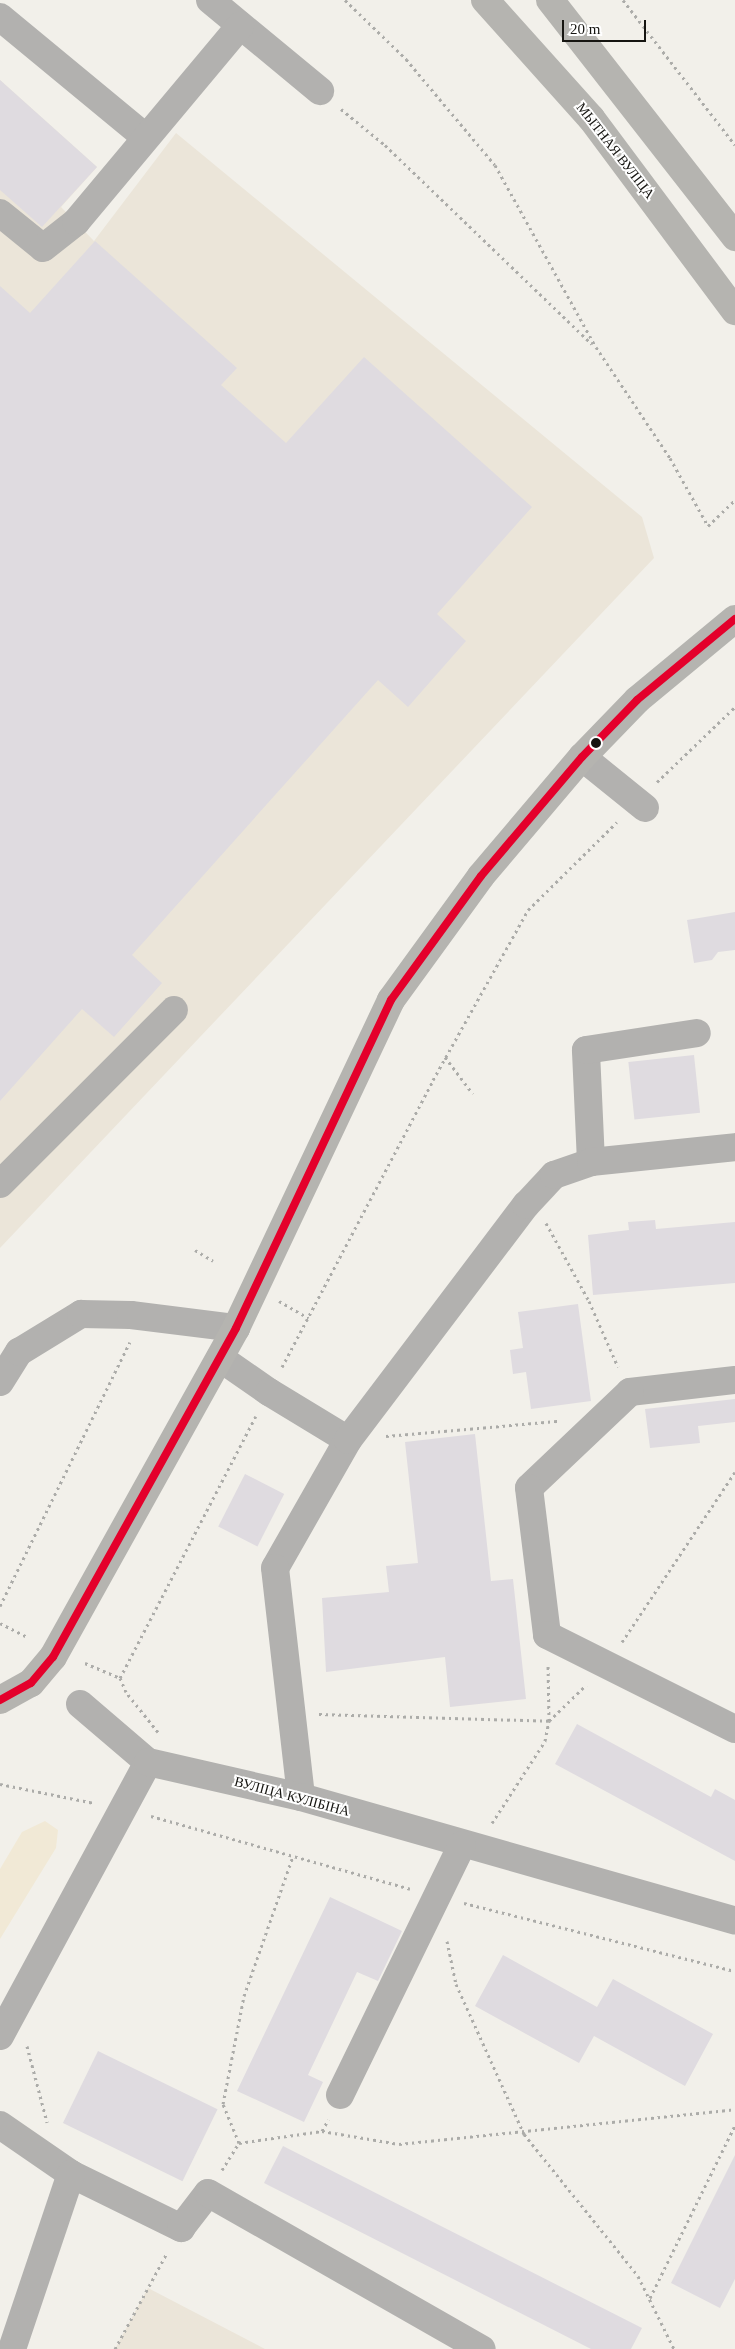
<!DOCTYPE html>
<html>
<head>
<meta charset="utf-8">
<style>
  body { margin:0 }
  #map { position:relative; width:735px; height:2349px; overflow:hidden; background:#f2f0ea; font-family:"Times New Roman",serif }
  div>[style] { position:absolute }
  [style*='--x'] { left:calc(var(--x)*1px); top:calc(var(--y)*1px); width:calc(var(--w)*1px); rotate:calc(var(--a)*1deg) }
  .built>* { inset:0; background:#ebe5d9 }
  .green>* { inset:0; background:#f1e9d6 }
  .building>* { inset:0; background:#dfdbe0; transform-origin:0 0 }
  .path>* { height:3px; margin-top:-1.5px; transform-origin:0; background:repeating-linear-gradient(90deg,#acaca9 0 2.5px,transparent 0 6.5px) }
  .minor>* { height:28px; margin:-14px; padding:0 14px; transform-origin:14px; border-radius:14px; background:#b2b1af }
  .major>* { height:28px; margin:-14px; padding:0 14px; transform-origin:14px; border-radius:14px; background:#b5b4b0 }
  .bus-1>* { height:8px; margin:-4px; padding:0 4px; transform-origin:4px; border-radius:4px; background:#e4002b }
  .dots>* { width:14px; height:14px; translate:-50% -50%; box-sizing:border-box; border:2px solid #fff; border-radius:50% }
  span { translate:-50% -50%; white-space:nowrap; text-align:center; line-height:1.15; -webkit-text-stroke:4px #fff; paint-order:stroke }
  .street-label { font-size:14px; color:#161511 }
  .scale { position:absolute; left:562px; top:20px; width:84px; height:22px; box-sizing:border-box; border:2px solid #161511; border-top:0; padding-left:6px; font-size:15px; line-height:18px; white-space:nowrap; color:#161511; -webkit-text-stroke:4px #fff; paint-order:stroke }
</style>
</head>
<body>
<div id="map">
  <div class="built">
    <i style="clip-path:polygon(0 80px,97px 167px,61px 207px,94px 241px,176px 133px,642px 517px,654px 558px,0 1248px)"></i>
    <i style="clip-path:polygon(148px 2288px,265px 2349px,115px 2349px)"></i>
  </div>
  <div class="green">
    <i style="clip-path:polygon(45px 1821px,58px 1830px,56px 1848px,0 1939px,0 1869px,22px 1832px)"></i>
  </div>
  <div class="building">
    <i style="clip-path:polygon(0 80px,97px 167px,42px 227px,0 190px)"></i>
    <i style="clip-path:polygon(95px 241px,237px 368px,221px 385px,286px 443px,364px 357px,532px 507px,437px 614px,466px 641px,408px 707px,378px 680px,132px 955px,162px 983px,114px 1037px,82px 1009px,0 1101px,0 286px,30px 313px)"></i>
    <i style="clip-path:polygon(735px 912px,735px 950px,718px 952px,712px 960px,694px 963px,687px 920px)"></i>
    <i style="left:694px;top:1055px;width:58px;height:66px;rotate:84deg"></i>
    <i style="clip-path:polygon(655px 1220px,656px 1229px,735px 1222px,735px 1283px,593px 1295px,588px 1235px,629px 1230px,628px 1222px)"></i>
    <i style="clip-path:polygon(578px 1304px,591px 1401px,531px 1409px,526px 1372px,513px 1374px,510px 1350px,523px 1348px,518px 1312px)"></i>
    <i style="clip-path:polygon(735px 1399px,735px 1422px,698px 1426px,700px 1443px,650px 1448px,645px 1409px)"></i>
    <i style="clip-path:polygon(475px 1434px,491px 1581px,513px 1579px,526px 1699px,450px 1707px,445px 1657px,326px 1672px,322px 1598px,389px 1592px,386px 1566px,418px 1563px,405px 1442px)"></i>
    <i style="left:245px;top:1474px;width:44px;height:59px;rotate:27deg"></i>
    <i style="clip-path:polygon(577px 1724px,711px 1797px,715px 1789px,735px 1800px,735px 1861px,555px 1764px)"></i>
    <i style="clip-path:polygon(330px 1897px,402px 1931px,378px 1981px,357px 1972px,308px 2075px,323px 2082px,304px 2122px,237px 2091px)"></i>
    <i style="clip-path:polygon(503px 1955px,597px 2007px,613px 1979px,713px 2034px,685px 2086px,594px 2036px,579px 2063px,475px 2006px)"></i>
    <i style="left:98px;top:2051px;width:133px;height:80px;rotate:26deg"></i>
    <i style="clip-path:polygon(283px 2146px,642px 2328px,631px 2349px,591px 2349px,264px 2183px)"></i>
    <i style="clip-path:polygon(735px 2155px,735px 2279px,720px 2308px,671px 2283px)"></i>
  </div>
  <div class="path">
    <i style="--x:345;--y:0;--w:85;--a:44"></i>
    <i style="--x:406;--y:59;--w:138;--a:50"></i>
    <i style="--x:495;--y:165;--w:208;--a:61"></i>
    <i style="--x:596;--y:347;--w:133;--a:56.3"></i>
    <i style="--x:670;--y:458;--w:78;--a:60.8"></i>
    <i style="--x:708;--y:526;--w:37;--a:-44"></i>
    <i style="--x:623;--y:0;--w:183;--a:52.3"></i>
    <i style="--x:341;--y:109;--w:57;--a:39.3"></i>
    <i style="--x:385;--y:145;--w:287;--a:43.9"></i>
    <i style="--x:657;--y:782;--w:108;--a:-43.9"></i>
    <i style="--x:445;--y:1057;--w:46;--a:52.9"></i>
    <i style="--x:546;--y:1223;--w:89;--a:61.1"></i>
    <i style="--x:589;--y:1301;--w:72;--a:66.3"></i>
    <i style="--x:195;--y:1250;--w:21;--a:31"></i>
    <i style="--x:279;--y:1301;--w:34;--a:30"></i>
    <i style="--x:282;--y:1367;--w:324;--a:-62.2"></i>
    <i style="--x:433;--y:1080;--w:195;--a:-60.8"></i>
    <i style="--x:528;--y:910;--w:125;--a:-44.7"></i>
    <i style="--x:386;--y:1436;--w:174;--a:-5"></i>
    <i style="--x:0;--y:1606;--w:294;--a:-63.8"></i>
    <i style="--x:0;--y:1623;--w:31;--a:27"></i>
    <i style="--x:622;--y:1642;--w:204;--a:-56.4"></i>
    <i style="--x:85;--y:1663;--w:38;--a:23"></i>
    <i style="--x:319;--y:1714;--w:230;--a:1.7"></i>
    <i style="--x:549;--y:1721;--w:52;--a:-44.2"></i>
    <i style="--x:158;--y:1732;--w:51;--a:-128.7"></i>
    <i style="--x:126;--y:1692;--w:15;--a:-113"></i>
    <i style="--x:120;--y:1678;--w:295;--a:-62.6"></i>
    <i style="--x:0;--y:1784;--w:96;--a:11.4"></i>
    <i style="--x:151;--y:1816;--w:269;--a:15.7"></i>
    <i style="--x:492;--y:1823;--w:98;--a:-57.1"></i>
    <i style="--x:545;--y:1741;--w:20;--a:-79"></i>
    <i style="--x:549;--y:1721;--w:55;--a:-91"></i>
    <i style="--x:464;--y:1903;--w:279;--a:14.1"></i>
    <i style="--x:447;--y:1941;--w:44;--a:78.2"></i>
    <i style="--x:456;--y:1984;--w:165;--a:65.6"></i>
    <i style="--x:524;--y:2134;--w:182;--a:51.2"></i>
    <i style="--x:638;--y:2276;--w:81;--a:63.7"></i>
    <i style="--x:27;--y:2046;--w:79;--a:75.3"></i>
    <i style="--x:322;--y:2131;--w:78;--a:9.6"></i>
    <i style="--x:399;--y:2144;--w:338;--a:-5.9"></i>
    <i style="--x:239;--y:2143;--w:42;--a:-112.3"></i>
    <i style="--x:223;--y:2104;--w:110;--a:-79"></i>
    <i style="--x:244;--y:1996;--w:148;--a:-70.7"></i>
    <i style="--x:222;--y:2170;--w:32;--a:-58"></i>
    <i style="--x:239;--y:2143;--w:84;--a:-8.2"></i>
    <i style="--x:322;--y:2131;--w:13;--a:-61"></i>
    <i style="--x:650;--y:2298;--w:193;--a:-63.8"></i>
    <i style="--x:115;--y:2349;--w:109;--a:-61.6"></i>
  </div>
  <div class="minor">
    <i style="--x:210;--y:0;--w:143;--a:39.6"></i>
    <i style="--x:0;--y:17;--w:188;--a:39.6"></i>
    <i style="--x:0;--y:213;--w:55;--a:39.1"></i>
    <i style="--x:43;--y:248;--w:42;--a:-38.2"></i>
    <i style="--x:76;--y:222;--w:256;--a:-50.1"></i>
    <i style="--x:582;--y:757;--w:81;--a:39"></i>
    <i style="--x:591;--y:1162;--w:112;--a:-92.6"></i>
    <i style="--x:586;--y:1050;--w:112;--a:-8.7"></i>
    <i style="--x:0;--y:1184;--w:246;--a:-45"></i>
    <i style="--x:220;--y:1358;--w:60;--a:34.8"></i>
    <i style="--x:269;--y:1392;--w:92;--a:31.3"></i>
    <i style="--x:348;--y:1440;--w:147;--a:119.7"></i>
    <i style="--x:275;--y:1568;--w:230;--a:83.5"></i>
    <i style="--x:735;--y:1380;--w:106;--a:173.5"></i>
    <i style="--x:630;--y:1392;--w:139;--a:136.5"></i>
    <i style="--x:529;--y:1488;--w:148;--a:83"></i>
    <i style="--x:547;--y:1635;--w:210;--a:26.6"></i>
    <i style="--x:0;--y:1382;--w:36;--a:-58"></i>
    <i style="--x:19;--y:1352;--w:73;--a:-31.5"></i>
    <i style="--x:81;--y:1314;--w:50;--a:1.1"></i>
    <i style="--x:131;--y:1315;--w:106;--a:7.1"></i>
    <i style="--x:348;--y:1440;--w:295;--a:-52.9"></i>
    <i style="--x:526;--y:1205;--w:41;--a:-47"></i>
    <i style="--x:554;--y:1175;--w:39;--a:-19"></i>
    <i style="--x:591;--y:1162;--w:145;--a:-5.9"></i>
    <i style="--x:80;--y:1704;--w:89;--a:40.5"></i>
    <i style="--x:0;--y:2036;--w:311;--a:-61.6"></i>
    <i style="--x:148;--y:1762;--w:157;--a:12.9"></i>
    <i style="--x:301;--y:1797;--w:451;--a:15.9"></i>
    <i style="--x:340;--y:2095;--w:278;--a:-64"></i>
    <i style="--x:0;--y:2125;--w:86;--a:34.6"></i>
    <i style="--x:71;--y:2174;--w:123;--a:26.1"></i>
    <i style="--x:181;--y:2228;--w:44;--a:-52.4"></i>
    <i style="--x:208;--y:2193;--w:315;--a:29.7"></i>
    <i style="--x:12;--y:2349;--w:185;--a:-71.4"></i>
  </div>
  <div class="major">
    <i style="--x:485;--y:0;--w:159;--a:48.1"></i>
    <i style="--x:591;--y:118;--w:241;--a:53.3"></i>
    <i style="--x:550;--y:0;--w:301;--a:52"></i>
    <i style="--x:0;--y:1700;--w:35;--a:-29"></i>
    <i style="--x:31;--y:1683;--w:34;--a:-50"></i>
    <i style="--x:53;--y:1657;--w:376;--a:-60.9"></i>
    <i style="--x:236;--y:1328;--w:363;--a:-64.7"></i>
    <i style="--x:391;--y:1000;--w:153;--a:-54"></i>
    <i style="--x:481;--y:876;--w:156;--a:-49.7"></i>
    <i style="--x:582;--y:757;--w:79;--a:-46"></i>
    <i style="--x:637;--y:700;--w:127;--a:-39.6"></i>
  </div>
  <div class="bus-1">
    <i style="--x:0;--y:1700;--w:35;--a:-29"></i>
    <i style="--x:31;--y:1683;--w:34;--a:-50"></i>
    <i style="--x:53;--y:1657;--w:376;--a:-60.9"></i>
    <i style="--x:236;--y:1328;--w:363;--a:-64.7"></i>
    <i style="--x:391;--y:1000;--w:153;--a:-54"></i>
    <i style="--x:481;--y:876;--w:156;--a:-49.7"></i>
    <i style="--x:582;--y:757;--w:79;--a:-46"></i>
    <i style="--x:637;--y:700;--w:127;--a:-39.6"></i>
  </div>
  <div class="dots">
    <i style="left:596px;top:743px;background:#161511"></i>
  </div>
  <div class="street-label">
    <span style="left:615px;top:151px;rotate:52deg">МЫТНАЯ ВУЛІЦА</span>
    <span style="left:292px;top:1797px;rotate:15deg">ВУЛІЦА КУЛІБІНА</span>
  </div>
  <div class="scale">20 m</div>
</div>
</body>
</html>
